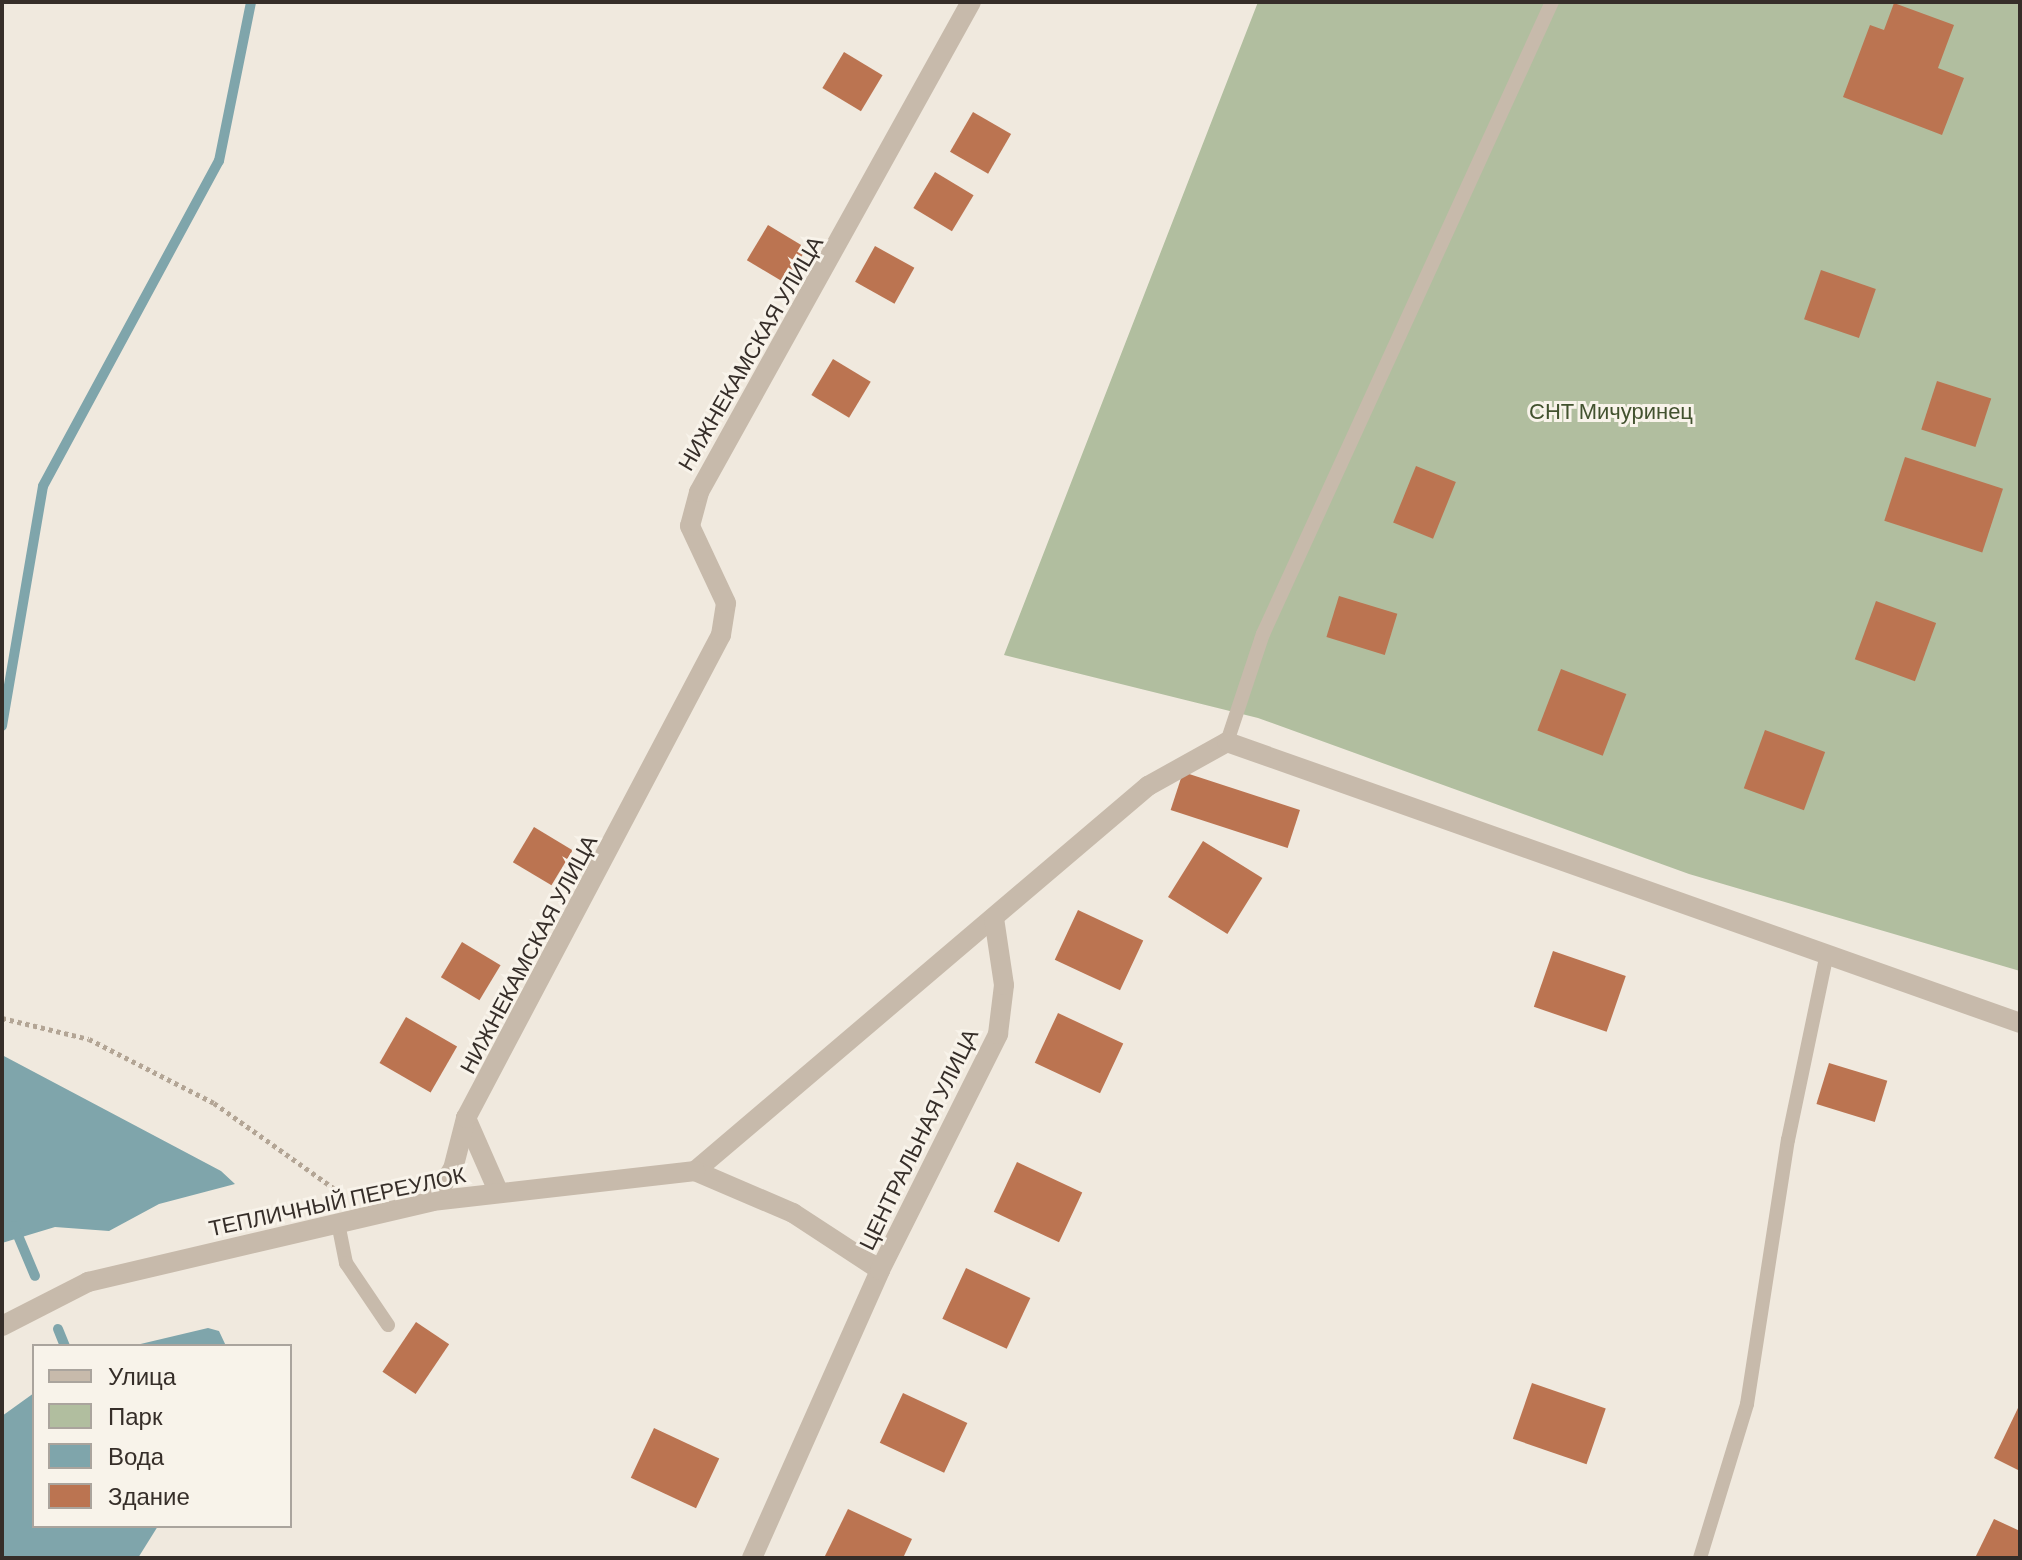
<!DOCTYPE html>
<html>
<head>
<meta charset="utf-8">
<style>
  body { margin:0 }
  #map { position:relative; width:2022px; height:1560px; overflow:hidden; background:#f0e9de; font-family:Barlow,sans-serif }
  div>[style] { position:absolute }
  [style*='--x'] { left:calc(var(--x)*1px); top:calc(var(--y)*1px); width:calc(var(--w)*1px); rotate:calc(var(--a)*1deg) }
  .green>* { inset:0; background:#b1be9f }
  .water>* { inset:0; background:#7fa5ab }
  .stream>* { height:10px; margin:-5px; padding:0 5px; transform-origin:5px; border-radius:5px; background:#7fa5ab }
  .building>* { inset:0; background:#bb7451; transform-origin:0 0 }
  .path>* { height:5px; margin-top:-2.5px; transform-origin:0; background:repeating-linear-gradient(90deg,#b3a595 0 4px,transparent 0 8px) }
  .lane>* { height:14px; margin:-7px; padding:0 7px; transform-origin:7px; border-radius:7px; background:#c7baab }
  .street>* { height:20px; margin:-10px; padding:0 10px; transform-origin:10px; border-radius:10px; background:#c7baab }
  span { translate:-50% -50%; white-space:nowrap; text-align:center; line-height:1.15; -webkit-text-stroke:6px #f8f3ea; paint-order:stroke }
  .street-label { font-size:22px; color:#362e29 }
  .park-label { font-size:22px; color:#42522f }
  .frame { position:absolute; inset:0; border:4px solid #362e29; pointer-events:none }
  .legend { position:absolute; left:32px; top:1344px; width:260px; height:184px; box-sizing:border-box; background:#f8f3ea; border:2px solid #aaa49d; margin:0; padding:10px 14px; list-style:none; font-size:24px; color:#362e29 }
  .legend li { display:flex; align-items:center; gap:16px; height:40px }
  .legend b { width:40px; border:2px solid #aaa49d }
</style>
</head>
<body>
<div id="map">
  <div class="green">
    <i style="clip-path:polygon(1258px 2px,2020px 2px,2020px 971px,1689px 874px,1258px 718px,1004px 655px)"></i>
  </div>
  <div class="water">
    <i style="clip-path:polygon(2px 1055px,221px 1171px,235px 1184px,159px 1204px,109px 1231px,55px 1227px,2px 1243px)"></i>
    <i style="clip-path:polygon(208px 1328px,219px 1331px,226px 1346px,132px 1346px)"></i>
    <i style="clip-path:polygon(34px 1393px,34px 1526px,158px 1526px,138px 1558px,2px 1558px,2px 1416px)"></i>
  </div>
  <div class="stream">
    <i style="--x:2;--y:726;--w:243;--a:-80.3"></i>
    <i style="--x:43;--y:486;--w:370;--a:-61.6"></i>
    <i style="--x:219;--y:161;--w:162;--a:-78.6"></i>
    <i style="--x:14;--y:1226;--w:54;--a:67.2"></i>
    <i style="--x:58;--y:1329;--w:18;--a:68"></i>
  </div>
  <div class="building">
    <i style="clip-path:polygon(1894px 3px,1954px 25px,1938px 68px,1964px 78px,1942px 135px,1843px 97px,1870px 25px,1884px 30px)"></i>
    <i style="left:844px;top:52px;width:45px;height:42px;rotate:31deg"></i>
    <i style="left:973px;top:112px;width:44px;height:46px;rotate:30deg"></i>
    <i style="left:935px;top:172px;width:45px;height:42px;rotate:31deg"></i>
    <i style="left:768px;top:225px;width:45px;height:41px;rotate:31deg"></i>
    <i style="left:875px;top:246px;width:45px;height:41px;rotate:29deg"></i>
    <i style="left:1821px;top:270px;width:58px;height:52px;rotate:19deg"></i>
    <i style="left:833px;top:359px;width:44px;height:42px;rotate:31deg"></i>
    <i style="left:1937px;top:381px;width:57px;height:51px;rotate:18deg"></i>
    <i style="left:1905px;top:457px;width:103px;height:67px;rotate:18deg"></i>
    <i style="left:1416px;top:466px;width:43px;height:61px;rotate:22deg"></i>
    <i style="left:1339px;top:596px;width:61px;height:43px;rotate:17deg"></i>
    <i style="left:1876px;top:601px;width:64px;height:62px;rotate:20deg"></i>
    <i style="left:1561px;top:669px;width:70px;height:66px;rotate:21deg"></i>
    <i style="left:1765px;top:730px;width:64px;height:62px;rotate:20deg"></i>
    <i style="left:1183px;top:772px;width:123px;height:40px;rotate:18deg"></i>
    <i style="left:534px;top:827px;width:45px;height:41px;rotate:31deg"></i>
    <i style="left:1203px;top:841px;width:70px;height:66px;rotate:32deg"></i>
    <i style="left:1078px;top:910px;width:72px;height:55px;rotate:25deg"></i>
    <i style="left:462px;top:942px;width:45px;height:41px;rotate:31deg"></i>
    <i style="left:1553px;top:951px;width:77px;height:59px;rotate:19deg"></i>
    <i style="left:1058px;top:1013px;width:72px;height:55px;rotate:25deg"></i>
    <i style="left:406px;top:1017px;width:59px;height:53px;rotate:30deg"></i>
    <i style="left:1829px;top:1063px;width:61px;height:43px;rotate:17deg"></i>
    <i style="left:1017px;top:1162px;width:72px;height:55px;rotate:25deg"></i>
    <i style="left:966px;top:1268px;width:71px;height:56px;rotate:25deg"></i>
    <i style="left:416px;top:1322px;width:40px;height:60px;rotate:34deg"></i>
    <i style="left:1532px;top:1383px;width:78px;height:59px;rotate:19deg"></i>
    <i style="left:903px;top:1393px;width:71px;height:55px;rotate:25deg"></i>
    <i style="clip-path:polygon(2018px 1408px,2020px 1409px,2020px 1471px,1994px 1458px)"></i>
    <i style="left:654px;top:1428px;width:72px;height:55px;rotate:25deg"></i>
    <i style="clip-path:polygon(848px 1509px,912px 1539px,903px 1558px,824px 1558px)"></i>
    <i style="clip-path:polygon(1994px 1519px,2020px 1531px,2020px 1558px,1975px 1558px)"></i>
  </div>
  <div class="path">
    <i style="--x:2;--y:1018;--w:89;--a:13.6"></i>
    <i style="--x:89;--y:1039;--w:140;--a:27.1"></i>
    <i style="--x:214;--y:1103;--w:157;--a:35.4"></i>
  </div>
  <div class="lane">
    <i style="--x:1227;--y:742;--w:114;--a:-71.6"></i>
    <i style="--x:1263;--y:634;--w:695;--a:-65.43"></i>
    <i style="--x:338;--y:1223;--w:41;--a:78.7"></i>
    <i style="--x:346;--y:1263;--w:75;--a:55.9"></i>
    <i style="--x:1700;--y:1558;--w:161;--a:-73"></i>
    <i style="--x:1747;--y:1404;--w:267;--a:-81.2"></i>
    <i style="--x:1788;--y:1140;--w:191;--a:-78.2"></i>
  </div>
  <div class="street">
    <i style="--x:466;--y:1118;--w:80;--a:66.3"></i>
    <i style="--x:695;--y:1171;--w:595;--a:-40.36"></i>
    <i style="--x:1148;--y:786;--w:90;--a:-29.1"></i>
    <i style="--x:1227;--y:742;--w:841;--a:19.51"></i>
    <i style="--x:695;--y:1171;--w:107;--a:23.2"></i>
    <i style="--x:793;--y:1213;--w:104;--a:33.2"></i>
    <i style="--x:432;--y:1201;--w:38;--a:-57"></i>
    <i style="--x:453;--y:1169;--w:53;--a:-75.7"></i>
    <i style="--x:466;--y:1118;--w:546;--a:-62.17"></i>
    <i style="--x:721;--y:635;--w:32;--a:-81"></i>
    <i style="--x:726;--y:603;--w:85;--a:-115.1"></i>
    <i style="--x:690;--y:526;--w:35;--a:-75"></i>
    <i style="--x:699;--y:492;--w:560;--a:-60.97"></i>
    <i style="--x:2;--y:1326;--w:97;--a:-27.1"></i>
    <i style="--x:88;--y:1282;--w:353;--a:-13.2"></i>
    <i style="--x:432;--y:1201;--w:265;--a:-6.5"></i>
    <i style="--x:752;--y:1558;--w:315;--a:-66"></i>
    <i style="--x:880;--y:1270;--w:264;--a:-63.4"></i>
    <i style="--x:998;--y:1034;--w:49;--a:-83"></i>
    <i style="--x:1004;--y:985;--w:68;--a:-98.5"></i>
  </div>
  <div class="street-label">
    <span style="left:750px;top:353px;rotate:-60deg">НИЖНЕКАМСКАЯ УЛИЦА</span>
    <span style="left:528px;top:954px;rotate:-62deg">НИЖНЕКАМСКАЯ УЛИЦА</span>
    <span style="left:918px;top:1139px;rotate:-64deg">ЦЕНТРАЛЬНАЯ УЛИЦА</span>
    <span style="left:337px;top:1201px;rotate:-12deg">ТЕПЛИЧНЫЙ ПЕРЕУЛОК</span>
  </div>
  <div class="park-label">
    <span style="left:1611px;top:411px">СНТ Мичуринец</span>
  </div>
  <div class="frame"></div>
  <ul class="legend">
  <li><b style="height:10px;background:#c7baab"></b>Улица</li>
  <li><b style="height:22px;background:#b1be9f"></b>Парк</li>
  <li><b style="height:22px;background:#7fa5ab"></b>Вода</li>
  <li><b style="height:22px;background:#bb7451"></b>Здание</li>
  </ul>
</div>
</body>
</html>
